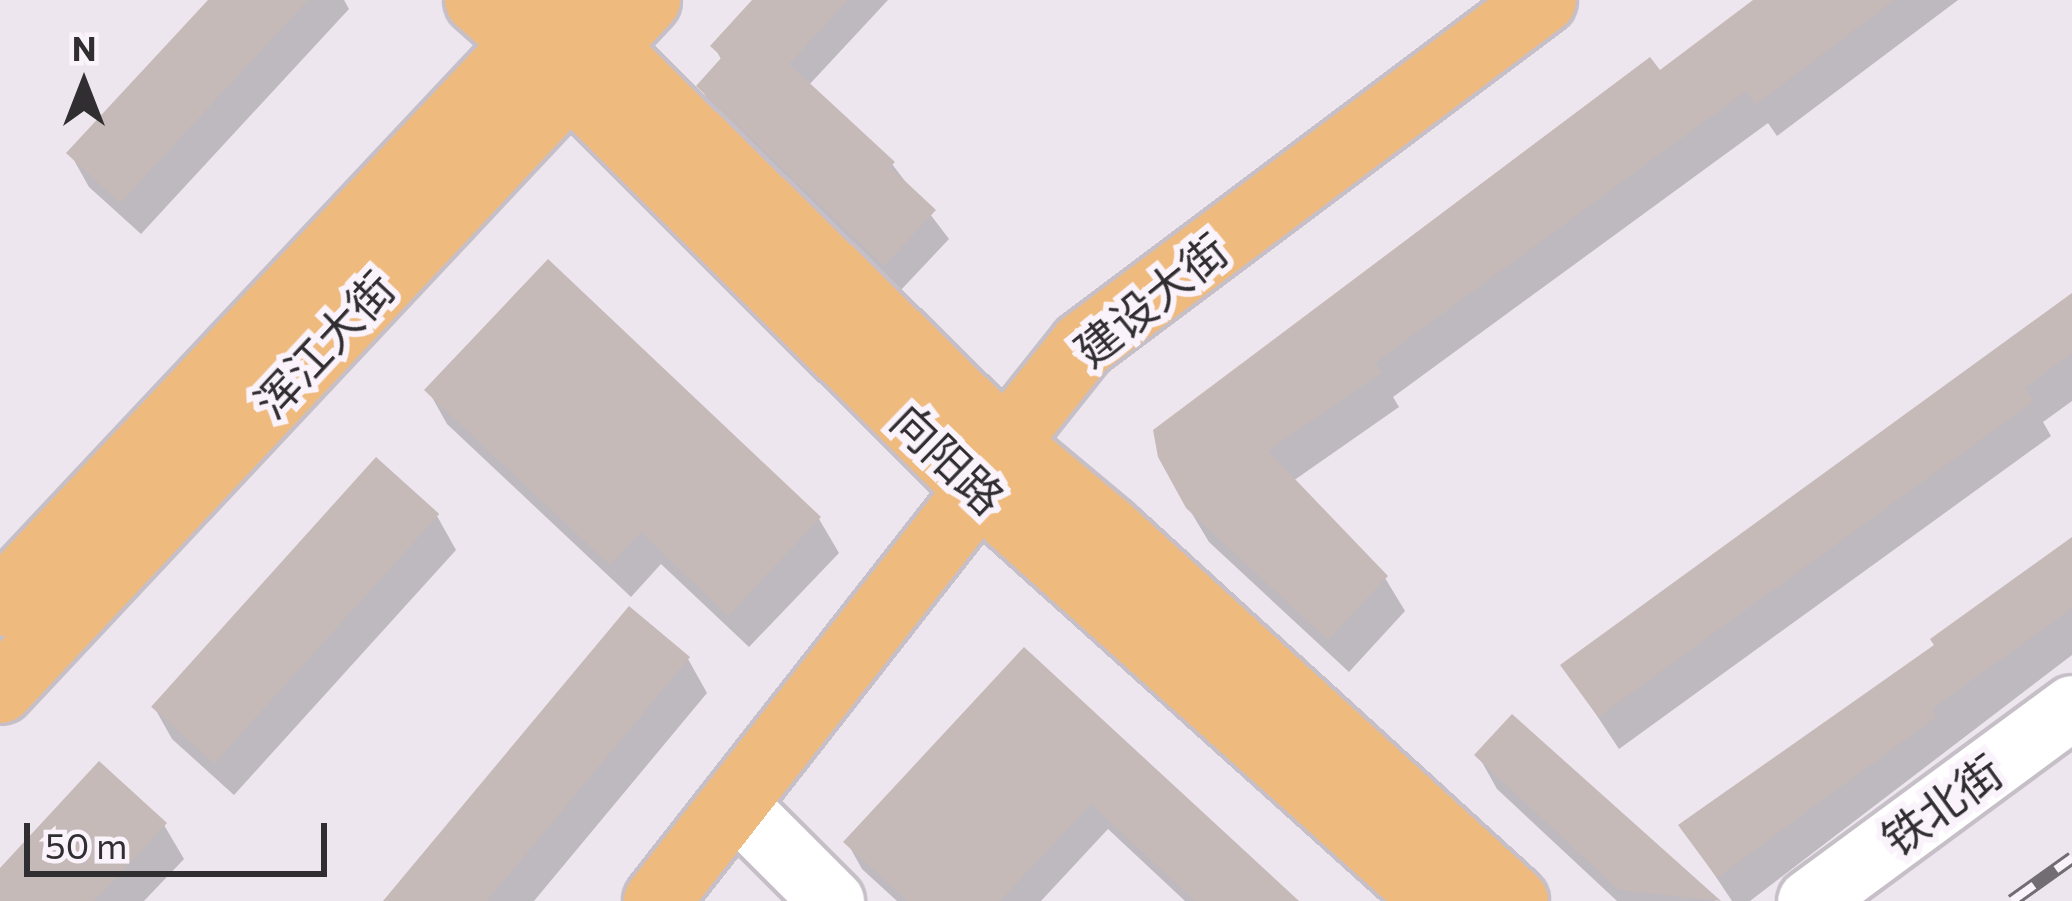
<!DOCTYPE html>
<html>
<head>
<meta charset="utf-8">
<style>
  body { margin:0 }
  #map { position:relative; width:2072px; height:901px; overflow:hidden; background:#eee6ef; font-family:Commissioner,"Noto Sans SC",sans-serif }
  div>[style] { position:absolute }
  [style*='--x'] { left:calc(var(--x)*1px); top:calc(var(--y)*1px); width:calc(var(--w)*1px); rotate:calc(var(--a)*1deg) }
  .shadow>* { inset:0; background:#0003 }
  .building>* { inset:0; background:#c5bab7; transform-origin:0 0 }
  .roads { filter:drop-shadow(3px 0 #c6bfc7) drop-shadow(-3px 0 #c6bfc7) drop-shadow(0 3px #c6bfc7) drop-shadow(0 -3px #c6bfc7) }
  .minor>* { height:63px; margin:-31.5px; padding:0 31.5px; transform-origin:31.5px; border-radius:31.5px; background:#fff }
  .major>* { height:66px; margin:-33px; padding:0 33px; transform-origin:33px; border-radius:33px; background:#efba7d }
  .rail>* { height:14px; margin-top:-7px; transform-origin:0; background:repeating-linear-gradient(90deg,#fbf3fc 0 27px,#726d72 0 54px); box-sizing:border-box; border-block:3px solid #726d72 }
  span { translate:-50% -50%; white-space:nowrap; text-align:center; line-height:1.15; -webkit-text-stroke:12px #fbf3fc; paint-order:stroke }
  .street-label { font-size:45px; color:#312e31 }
  .north { position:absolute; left:24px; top:24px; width:120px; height:120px; -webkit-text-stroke:9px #fbf3fc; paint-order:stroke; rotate:0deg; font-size:33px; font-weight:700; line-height:48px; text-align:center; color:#312e31 }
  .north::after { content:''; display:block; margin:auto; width:42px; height:54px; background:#312e31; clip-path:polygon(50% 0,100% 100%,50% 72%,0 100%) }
  .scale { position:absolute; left:24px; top:823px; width:303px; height:54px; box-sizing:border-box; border:6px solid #312e31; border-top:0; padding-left:15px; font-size:36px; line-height:42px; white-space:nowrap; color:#312e31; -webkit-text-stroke:9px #fbf3fc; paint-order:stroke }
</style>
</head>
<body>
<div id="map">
  <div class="shadow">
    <i style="clip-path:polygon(212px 0,344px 0,349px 9px,141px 234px,89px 187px,70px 153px)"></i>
    <i style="clip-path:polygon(757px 0,888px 0,808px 86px,892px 164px,949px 239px,900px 291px,715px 113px,700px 86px,722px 61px,714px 46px)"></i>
    <i style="clip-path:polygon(1758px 0,1958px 0,1777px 136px,1768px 123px,1393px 397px,1399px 407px,1293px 481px,1385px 578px,1405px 611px,1349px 672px,1209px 542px,1188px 507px,1659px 74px)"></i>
    <i style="clip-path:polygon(2072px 296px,2072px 401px,2043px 422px,2051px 436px,1619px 749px,1564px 666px)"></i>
    <i style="clip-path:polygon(428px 390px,819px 519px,839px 553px,749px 647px,661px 564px,631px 597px,447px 424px)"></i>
    <i style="clip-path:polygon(437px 516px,456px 550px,234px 795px,172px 739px,153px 705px)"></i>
    <i style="clip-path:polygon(2072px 541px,2072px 655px,1750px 901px,1732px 901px,1682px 826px,1937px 646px)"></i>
    <i style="clip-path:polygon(1025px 651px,1294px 901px,1185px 901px,1108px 829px,1041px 901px,897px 901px,862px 869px,847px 842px)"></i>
    <i style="clip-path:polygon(688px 659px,707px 693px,534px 901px,387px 901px)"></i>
    <i style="clip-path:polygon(1512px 719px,1716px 901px,1617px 901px,1497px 789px,1478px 755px)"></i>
    <i style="clip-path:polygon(164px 825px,184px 859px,144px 901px,0 901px,0 872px)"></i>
  </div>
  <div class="building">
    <i style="clip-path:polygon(208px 0,308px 0,120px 203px,66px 153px)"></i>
    <i style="clip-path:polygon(752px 0,848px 0,789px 64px,895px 162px,890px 167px,936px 210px,884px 266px,696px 86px,722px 57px,710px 46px)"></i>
    <i style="clip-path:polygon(1753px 0,1894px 0,1756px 104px,1746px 91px,1375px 363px,1382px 372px,1268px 451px,1388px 576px,1328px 640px,1186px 508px,1158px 457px,1153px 430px,1650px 57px,1660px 70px)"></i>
    <i style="clip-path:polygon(548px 259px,821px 517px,728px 616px,641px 532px,610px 565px,424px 390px)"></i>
    <i style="clip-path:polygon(2072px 293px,2072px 353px,2025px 388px,2034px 401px,1598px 717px,1560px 665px)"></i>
    <i style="left:376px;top:457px;width:85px;height:336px;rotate:42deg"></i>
    <i style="clip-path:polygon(2072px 537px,2072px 608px,1932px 709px,1937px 716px,1717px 878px,1678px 825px,1934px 645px,1930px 639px)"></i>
    <i style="clip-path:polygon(629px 606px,690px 657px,487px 901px,383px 901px)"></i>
    <i style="clip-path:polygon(1024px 647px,1299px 901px,1195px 901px,1091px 804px,1000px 901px,908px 901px,843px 842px)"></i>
    <i style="clip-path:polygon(1512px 714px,1721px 901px,1619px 890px,1474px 755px)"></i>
    <i style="clip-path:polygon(99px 761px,167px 823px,94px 901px,0 901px,0 868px)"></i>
  </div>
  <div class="roads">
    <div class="minor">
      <i style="--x:734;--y:803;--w:139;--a:45"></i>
      <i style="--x:1809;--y:901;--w:327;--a:-36.4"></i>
    </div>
    <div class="major">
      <i style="--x:478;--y:0;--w:122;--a:41.7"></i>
      <i style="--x:569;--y:81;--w:579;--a:44.93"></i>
      <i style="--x:979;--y:490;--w:615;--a:41.97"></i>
      <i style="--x:567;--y:0;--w:59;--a:52.5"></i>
      <i style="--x:603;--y:47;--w:564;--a:44.57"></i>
      <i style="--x:1005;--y:443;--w:136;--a:39.9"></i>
      <i style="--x:1109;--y:530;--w:550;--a:42.42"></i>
      <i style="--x:0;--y:603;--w:812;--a:-46.8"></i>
      <i style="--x:0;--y:690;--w:946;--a:-46.84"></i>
      <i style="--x:657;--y:901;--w:522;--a:-51.92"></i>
      <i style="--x:979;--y:490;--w:54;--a:-61"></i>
      <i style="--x:1005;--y:443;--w:125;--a:-51.5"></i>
      <i style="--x:1083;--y:345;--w:575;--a:-36.87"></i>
    </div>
  </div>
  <div class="rail">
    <i style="--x:2012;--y:901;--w:74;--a:-35.6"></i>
  </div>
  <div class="street-label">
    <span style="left:1150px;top:299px;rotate:-39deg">建设大街</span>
    <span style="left:323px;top:344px;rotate:-47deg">浑江大街</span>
    <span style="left:949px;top:458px;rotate:44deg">向阳路</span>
    <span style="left:1941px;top:804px;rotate:-36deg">铁北街</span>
  </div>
  <div class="north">N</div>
  <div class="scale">50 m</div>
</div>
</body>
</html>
